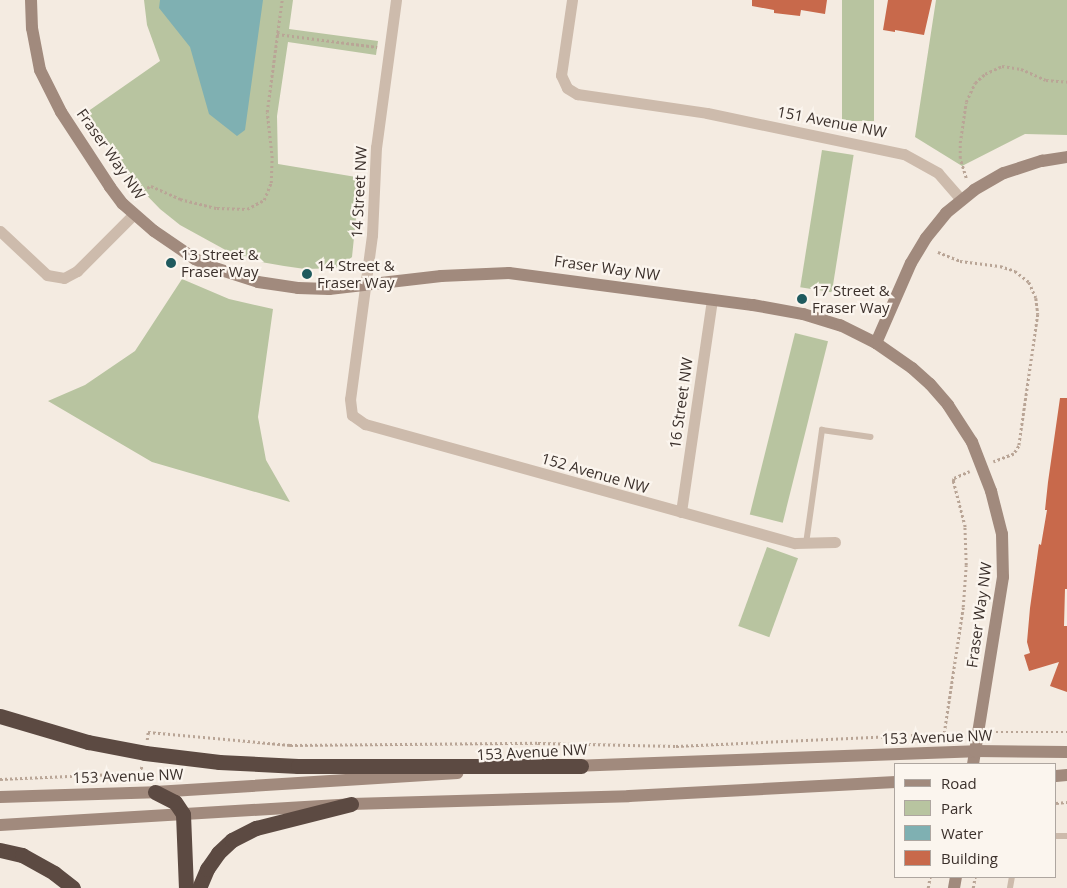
<!DOCTYPE html>
<html>
<head>
<meta charset="utf-8">
<style>
  body { margin:0 }
  #map { position:relative; width:1067px; height:888px; overflow:hidden; background:#f4ebe1; font-family:"Open Sans",sans-serif }
  div>[style] { position:absolute }
  [style*='--x'] { left:calc(var(--x)*1px); top:calc(var(--y)*1px); width:calc(var(--w)*1px); rotate:calc(var(--a)*1deg) }
  .green>* { inset:0; background:#b8c4a0; transform-origin:0 0 }
  .water>* { inset:0; background:#7fb0b2 }
  .building>* { inset:0; background:#c8694b }
  .path>* { height:2.5px; margin-top:-1.25px; transform-origin:0; background:repeating-linear-gradient(90deg,#b9a596 0 2.5px,transparent 0 5px) }
  .lane>* { height:5.5px; margin:-2.75px; padding:0 2.75px; transform-origin:2.75px; border-radius:2.75px; background:#cdbbac }
  .street>* { height:11px; margin:-5.5px; padding:0 5.5px; transform-origin:5.5px; border-radius:5.5px; background:#cdbbac }
  .secondary>* { height:12px; margin:-6px; padding:0 6px; transform-origin:6px; border-radius:6px; background:#a18a7d }
  .highway>* { height:15px; margin:-7.5px; padding:0 7.5px; transform-origin:7.5px; border-radius:7.5px; background:#5c4a42 }
  .dots>* { width:14px; height:14px; translate:-50% -50%; box-sizing:border-box; border:2px solid #fbf5ee; border-radius:50% }
  span { translate:-50% -50%; white-space:nowrap; text-align:center; line-height:1.15; -webkit-text-stroke:4.5px #fbf5ee; paint-order:stroke }
  .street-label { font-size:15px; color:#3b302b }
  .poi-label { font-size:15px; color:#3b302b }
  .left { translate:0 -50%; text-align:left }
  .legend { position:absolute; left:894px; top:763px; width:162px; height:115px; box-sizing:border-box; background:#fbf5ee; border:1px solid #aea6a0; margin:0; padding:6px 9px; list-style:none; font-size:15px; color:#3b302b }
  .legend li { display:flex; align-items:center; gap:10px; height:25px }
  .legend b { width:25px; border:1px solid #aea6a0 }
</style>
</head>
<body>
<div id="map">
  <div class="green">
    <i style="clip-path:polygon(144px 0,293px 0,289px 29px,378px 41px,376px 55px,288px 42px,277px 116px,278px 164px,356px 177px,356px 218px,352px 257px,339px 268px,305px 269px,284px 266px,261px 262px,231px 253px,180px 225px,160px 209px,131px 179px,87px 112px,160px 61px,147px 25px)"></i>
    <i style="left:842px;top:0;width:32px;height:121px"></i>
    <i style="clip-path:polygon(936px 0,1067px 0,1067px 135px,1025px 134px,962px 166px,915px 137px)"></i>
    <i style="left:822px;top:150px;width:32px;height:139px;rotate:9deg"></i>
    <i style="clip-path:polygon(182px 279px,229px 299px,273px 309px,258px 417px,266px 460px,290px 502px,152px 462px,48px 401px,85px 385px,135px 351px)"></i>
    <i style="left:795px;top:333px;width:34px;height:187px;rotate:14deg"></i>
    <i style="left:767px;top:547px;width:33px;height:84px;rotate:20deg"></i>
  </div>
  <div class="water">
    <i style="clip-path:polygon(160px 0,263px 0,245px 130px,237px 136px,209px 114px,190px 47px,159px 8px)"></i>
  </div>
  <div class="building">
    <i style="clip-path:polygon(752px 0,827px 0,825px 14px,801px 10px,800px 16px,774px 13px,774px 10px,752px 6px)"></i>
    <i style="clip-path:polygon(888px 0,932px 0,924px 35px,895px 30px,895px 32px,883px 30px)"></i>
    <i style="clip-path:polygon(1060px 398px,1067px 398px,1067px 589px,1065px 589px,1064px 626px,1067px 626px,1067px 692px,1050px 686px,1059px 662px,1029px 671px,1024px 655px,1030px 653px,1027px 642px,1030px 608px,1039px 544px,1041px 545px,1047px 510px,1045px 510px,1048px 482px)"></i>
  </div>
  <div class="path">
    <i style="--x:277;--y:34;--w:101;--a:7.4"></i>
    <i style="--x:966;--y:178;--w:21;--a:-107"></i>
    <i style="--x:960;--y:158;--w:15;--a:-90"></i>
    <i style="--x:960;--y:143;--w:41;--a:-81.7"></i>
    <i style="--x:966;--y:102;--w:21;--a:-65"></i>
    <i style="--x:975;--y:83;--w:13;--a:-42"></i>
    <i style="--x:985;--y:74;--w:19;--a:-25"></i>
    <i style="--x:1002;--y:66;--w:19;--a:9"></i>
    <i style="--x:1021;--y:69;--w:27;--a:24"></i>
    <i style="--x:1046;--y:80;--w:21;--a:5"></i>
    <i style="--x:138;--y:192;--w:14;--a:-25"></i>
    <i style="--x:151;--y:186;--w:32;--a:24"></i>
    <i style="--x:180;--y:199;--w:38;--a:14"></i>
    <i style="--x:217;--y:208;--w:30;--a:2"></i>
    <i style="--x:247;--y:209;--w:19;--a:-28"></i>
    <i style="--x:264;--y:200;--w:18;--a:-68"></i>
    <i style="--x:271;--y:183;--w:25;--a:-88"></i>
    <i style="--x:272;--y:158;--w:46;--a:-96.2"></i>
    <i style="--x:267;--y:112;--w:113;--a:-82.4"></i>
    <i style="--x:938;--y:252;--w:24;--a:22"></i>
    <i style="--x:960;--y:261;--w:40;--a:7.1"></i>
    <i style="--x:1000;--y:266;--w:16;--a:18"></i>
    <i style="--x:1015;--y:271;--w:18;--a:38"></i>
    <i style="--x:1029;--y:282;--w:17;--a:66"></i>
    <i style="--x:1036;--y:298;--w:16;--a:83"></i>
    <i style="--x:1038;--y:314;--w:133;--a:98.2"></i>
    <i style="--x:1019;--y:446;--w:9;--a:122"></i>
    <i style="--x:1014;--y:454;--w:22;--a:159"></i>
    <i style="--x:991;--y:732;--w:76;--a:0"></i>
    <i style="--x:944;--y:733;--w:127;--a:-81.4"></i>
    <i style="--x:963;--y:607;--w:42;--a:-85.9"></i>
    <i style="--x:966;--y:565;--w:38;--a:-92"></i>
    <i style="--x:965;--y:527;--w:48;--a:-104.6"></i>
    <i style="--x:953;--y:481;--w:3;--a:-72"></i>
    <i style="--x:954;--y:478;--w:17;--a:-24"></i>
    <i style="--x:147;--y:740;--w:8;--a:-83"></i>
    <i style="--x:148;--y:732;--w:143;--a:5.2"></i>
    <i style="--x:290;--y:745;--w:248;--a:-0.5"></i>
    <i style="--x:538;--y:743;--w:138;--a:1.2"></i>
    <i style="--x:676;--y:746;--w:290;--a:-2.6"></i>
    <i style="--x:0;--y:779;--w:138;--a:-2.5"></i>
    <i style="--x:138;--y:773;--w:9;--a:-58"></i>
    <i style="--x:1056;--y:803;--w:11;--a:-5"></i>
    <i style="--x:928;--y:888;--w:11;--a:-80"></i>
    <i style="--x:973;--y:888;--w:11;--a:-80"></i>
  </div>
  <div class="lane">
    <i style="--x:806;--y:544;--w:115;--a:-82"></i>
    <i style="--x:822;--y:430;--w:49;--a:8.1"></i>
    <i style="--x:1056;--y:836;--w:11;--a:0"></i>
    <i style="--x:1010;--y:888;--w:11;--a:-80"></i>
  </div>
  <div class="street">
    <i style="--x:396;--y:0;--w:148;--a:97.7"></i>
    <i style="--x:376;--y:147;--w:88;--a:92.6"></i>
    <i style="--x:372;--y:235;--w:165;--a:97.6"></i>
    <i style="--x:350;--y:399;--w:16;--a:83"></i>
    <i style="--x:352;--y:415;--w:16;--a:35"></i>
    <i style="--x:365;--y:424;--w:446;--a:15.5"></i>
    <i style="--x:795;--y:543;--w:40;--a:-1.4"></i>
    <i style="--x:572;--y:0;--w:76;--a:98.3"></i>
    <i style="--x:561;--y:75;--w:14;--a:65"></i>
    <i style="--x:567;--y:88;--w:12;--a:31"></i>
    <i style="--x:577;--y:94;--w:131;--a:8.3"></i>
    <i style="--x:707;--y:113;--w:201;--a:11.8"></i>
    <i style="--x:904;--y:154;--w:39;--a:29"></i>
    <i style="--x:938;--y:173;--w:35;--a:49"></i>
    <i style="--x:0;--y:231;--w:64;--a:43.1"></i>
    <i style="--x:47;--y:275;--w:17;--a:10"></i>
    <i style="--x:64;--y:278;--w:15;--a:-28"></i>
    <i style="--x:77;--y:271;--w:81;--a:-45"></i>
    <i style="--x:681;--y:512;--w:215;--a:-81.7"></i>
  </div>
  <div class="secondary">
    <i style="--x:31;--y:0;--w:28;--a:88"></i>
    <i style="--x:32;--y:28;--w:43;--a:79.2"></i>
    <i style="--x:40;--y:70;--w:47;--a:63.4"></i>
    <i style="--x:61;--y:112;--w:90;--a:56.8"></i>
    <i style="--x:110;--y:187;--w:21;--a:53"></i>
    <i style="--x:123;--y:204;--w:41;--a:41.1"></i>
    <i style="--x:154;--y:231;--w:50;--a:34.3"></i>
    <i style="--x:195;--y:259;--w:22;--a:24"></i>
    <i style="--x:215;--y:268;--w:45;--a:18"></i>
    <i style="--x:258;--y:282;--w:40;--a:8.5"></i>
    <i style="--x:298;--y:288;--w:31;--a:2"></i>
    <i style="--x:329;--y:289;--w:113;--a:-6.6"></i>
    <i style="--x:441;--y:276;--w:68;--a:-2.5"></i>
    <i style="--x:509;--y:273;--w:246;--a:7.5"></i>
    <i style="--x:753;--y:305;--w:51;--a:10.2"></i>
    <i style="--x:803;--y:314;--w:39;--a:17"></i>
    <i style="--x:840;--y:325;--w:40;--a:26.6"></i>
    <i style="--x:876;--y:343;--w:44;--a:34.8"></i>
    <i style="--x:912;--y:368;--w:24;--a:42"></i>
    <i style="--x:930;--y:384;--w:28;--a:49"></i>
    <i style="--x:948;--y:405;--w:44;--a:57"></i>
    <i style="--x:972;--y:442;--w:53;--a:68.8"></i>
    <i style="--x:991;--y:491;--w:44;--a:75.7"></i>
    <i style="--x:1002;--y:534;--w:43;--a:88.7"></i>
    <i style="--x:1003;--y:577;--w:189;--a:99.1"></i>
    <i style="--x:876;--y:343;--w:87;--a:-66.4"></i>
    <i style="--x:911;--y:263;--w:29;--a:-59"></i>
    <i style="--x:926;--y:238;--w:32;--a:-51"></i>
    <i style="--x:946;--y:213;--w:36;--a:-39"></i>
    <i style="--x:974;--y:190;--w:34;--a:-30"></i>
    <i style="--x:1004;--y:173;--w:40;--a:-18"></i>
    <i style="--x:1042;--y:161;--w:25;--a:-9"></i>
    <i style="--x:572;--y:766;--w:403;--a:-2.1"></i>
    <i style="--x:975;--y:751;--w:92;--a:0.6"></i>
    <i style="--x:1056;--y:776;--w:11;--a:-5"></i>
    <i style="--x:0;--y:797;--w:155;--a:-1.8"></i>
    <i style="--x:155;--y:792;--w:303;--a:-3.6"></i>
    <i style="--x:0;--y:825;--w:352;--a:-3.4"></i>
    <i style="--x:351;--y:804;--w:278;--a:-1.6"></i>
    <i style="--x:629;--y:796;--w:267;--a:-3"></i>
    <i style="--x:954;--y:888;--w:11;--a:-80"></i>
  </div>
  <div class="highway">
    <i style="--x:0;--y:716;--w:92;--a:16.5"></i>
    <i style="--x:88;--y:742;--w:58;--a:10.9"></i>
    <i style="--x:145;--y:753;--w:75;--a:6.9"></i>
    <i style="--x:219;--y:762;--w:79;--a:2.9"></i>
    <i style="--x:298;--y:766;--w:283;--a:0"></i>
    <i style="--x:155;--y:792;--w:22;--a:27"></i>
    <i style="--x:175;--y:802;--w:14;--a:56"></i>
    <i style="--x:183;--y:814;--w:74;--a:87.7"></i>
    <i style="--x:0;--y:850;--w:23;--a:13"></i>
    <i style="--x:22;--y:855;--w:37;--a:29"></i>
    <i style="--x:54;--y:873;--w:24;--a:38"></i>
    <i style="--x:199;--y:888;--w:21;--a:-67"></i>
    <i style="--x:207;--y:869;--w:19;--a:-55"></i>
    <i style="--x:218;--y:853;--w:19;--a:-43"></i>
    <i style="--x:232;--y:840;--w:27;--a:-27"></i>
    <i style="--x:256;--y:828;--w:98;--a:-14.2"></i>
  </div>
  <div class="dots">
    <i style="left:171px;top:263px;background:#1f5a5e"></i>
    <i style="left:307px;top:274px;background:#1f5a5e"></i>
    <i style="left:802px;top:299px;background:#1f5a5e"></i>
  </div>
  <div class="street-label">
    <span style="left:832px;top:122px;rotate:11deg">151 Avenue NW</span>
    <span style="left:111px;top:154px;rotate:55deg">Fraser Way NW</span>
    <span style="left:359px;top:192px;rotate:-87deg">14 Street NW</span>
    <span style="left:607px;top:268px;rotate:8deg">Fraser Way NW</span>
    <span style="left:681px;top:403px;rotate:-82deg">16 Street NW</span>
    <span style="left:595px;top:473px;rotate:16deg">152 Avenue NW</span>
    <span style="left:979px;top:615px;rotate:-82deg">Fraser Way NW</span>
    <span style="left:937px;top:737px;rotate:-2deg">153 Avenue NW</span>
    <span style="left:532px;top:752px;rotate:-3deg">153 Avenue NW</span>
    <span style="left:128px;top:776px;rotate:-2deg">153 Avenue NW</span>
  </div>
  <div class="poi-label">
    <span class="left" style="left:181px;top:263px">13 Street &amp;<br>Fraser Way</span>
    <span class="left" style="left:317px;top:274px">14 Street &amp;<br>Fraser Way</span>
    <span class="left" style="left:812px;top:299px">17 Street &amp;<br>Fraser Way</span>
  </div>
  <ul class="legend">
  <li><b style="height:6px;background:#a18a7d"></b>Road</li>
  <li><b style="height:14px;background:#b8c4a0"></b>Park</li>
  <li><b style="height:14px;background:#7fb0b2"></b>Water</li>
  <li><b style="height:14px;background:#c8694b"></b>Building</li>
  </ul>
</div>
</body>
</html>
